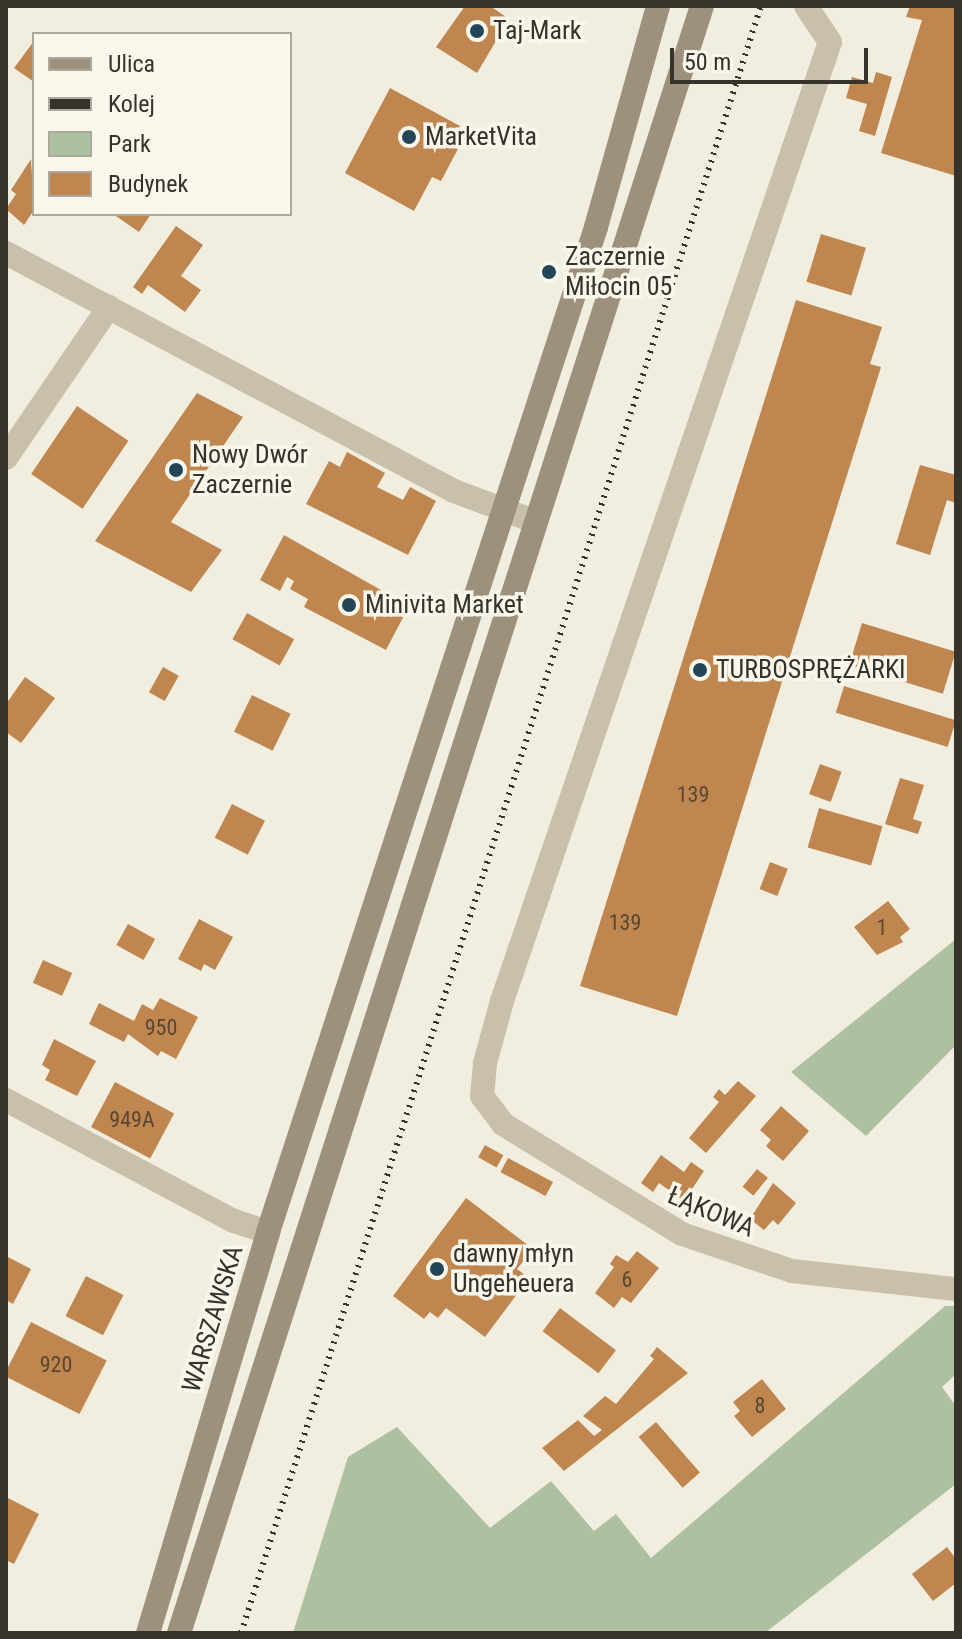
<!DOCTYPE html>
<html>
<head>
<meta charset="utf-8">
<style>
  body { margin:0 }
  #map { position:relative; width:962px; height:1639px; overflow:hidden; background:#f1eddf; font-family:"Roboto Condensed",sans-serif }
  div>[style] { position:absolute }
  [style*='--x'] { left:calc(var(--x)*1px); top:calc(var(--y)*1px); width:calc(var(--w)*1px); rotate:calc(var(--a)*1deg) }
  .green>* { inset:0; background:#adc09f }
  .building>* { inset:0; background:#bf874f; transform-origin:0 0 }
  .street>* { height:24px; margin:-12px; padding:0 12px; transform-origin:12px; border-radius:12px; background:#c9c0ab }
  .secondary>* { height:24px; margin:-12px; padding:0 12px; transform-origin:12px; border-radius:12px; background:#9d907c }
  .rail>* { height:6px; margin-top:-3px; transform-origin:0; background:repeating-linear-gradient(90deg,#37322a 0 2px,transparent 0 8px) }
  .dots>* { width:22px; height:22px; translate:-50% -50%; box-sizing:border-box; border:4px solid #f9f6eb; border-radius:50% }
  span { translate:-50% -50%; white-space:nowrap; text-align:center; line-height:1.15; -webkit-text-stroke:7px #f9f6eb; paint-order:stroke }
  .number-label { font-size:22px; color:#594733 }
  .number-label span { -webkit-text-stroke-width:0 }
  .poi-label { font-size:26px; color:#37322a }
  .left { translate:0 -50%; text-align:left }
  .street-label { font-size:26px; color:#37322a }
  .frame { position:absolute; inset:0; border:8px solid #37322a; pointer-events:none }
  .legend { position:absolute; left:32px; top:32px; width:260px; height:184px; box-sizing:border-box; background:#f9f6eb; border:2px solid #aba89e; margin:0; padding:10px 14px; list-style:none; font-size:24px; color:#37322a }
  .legend li { display:flex; align-items:center; gap:16px; height:40px }
  .legend b { width:40px; border:2px solid #aba89e }
  .scale { position:absolute; left:670px; top:48px; width:198px; height:36px; box-sizing:border-box; border:4px solid #37322a; border-top:0; padding-left:10px; font-size:24px; line-height:28px; white-space:nowrap; color:#37322a; -webkit-text-stroke:6px #f9f6eb; paint-order:stroke }
</style>
</head>
<body>
<div id="map">
  <div class="green">
    <i style="clip-path:polygon(956px 939px,956px 1045px,866px 1136px,791px 1072px)"></i>
    <i style="clip-path:polygon(945px 1306px,956px 1306px,956px 1374px,942px 1387px,956px 1406px,956px 1484px,765px 1633px,293px 1633px,348px 1457px,397px 1427px,490px 1528px,551px 1481px,594px 1531px,616px 1514px,651px 1558px)"></i>
  </div>
  <div class="building">
    <i style="clip-path:polygon(465px 6px,490px 6px,509px 19px,477px 73px,436px 47px)"></i>
    <i style="clip-path:polygon(910px 6px,956px 6px,956px 176px,881px 153px,922px 20px,906px 17px)"></i>
    <i style="clip-path:polygon(34px 41px,34px 82px,14px 68px)"></i>
    <i style="clip-path:polygon(876px 72px,892px 77px,875px 136px,859px 131px,867px 104px,846px 98px,852px 77px,873px 83px)"></i>
    <i style="clip-path:polygon(390px 88px,460px 126px,452px 141px,460px 145px,441px 181px,432px 177px,414px 211px,345px 173px)"></i>
    <i style="clip-path:polygon(31px 159px,34px 210px,24px 225px,6px 209px,16px 194px,11px 190px)"></i>
    <i style="clip-path:polygon(113px 214px,151px 214px,139px 232px)"></i>
    <i style="clip-path:polygon(176px 226px,203px 245px,181px 276px,201px 290px,185px 312px,148px 285px,142px 294px,133px 287px)"></i>
    <i style="left:821px;top:234px;width:47px;height:50px;rotate:17deg"></i>
    <i style="clip-path:polygon(796px 300px,882px 327px,870px 364px,881px 367px,677px 1016px,580px 986px)"></i>
    <i style="clip-path:polygon(197px 393px,243px 417px,171px 522px,222px 550px,191px 592px,95px 541px)"></i>
    <i style="left:77px;top:406px;width:62px;height:82px;rotate:34deg"></i>
    <i style="clip-path:polygon(347px 452px,385px 473px,377px 487px,403px 500px,410px 487px,436px 501px,408px 555px,306px 504px,329px 461px,340px 467px)"></i>
    <i style="clip-path:polygon(920px 465px,956px 475px,956px 503px,947px 500px,930px 555px,896px 544px)"></i>
    <i style="clip-path:polygon(284px 535px,409px 606px,386px 650px,304px 607px,308px 599px,290px 589px,294px 581px,287px 577px,280px 591px,260px 580px)"></i>
    <i style="left:247px;top:613px;width:54px;height:30px;rotate:29deg"></i>
    <i style="left:862px;top:623px;width:98px;height:44px;rotate:17deg"></i>
    <i style="left:163px;top:667px;width:18px;height:29px;rotate:29deg"></i>
    <i style="clip-path:polygon(25px 677px,55px 698px,21px 743px,6px 732px,6px 704px)"></i>
    <i style="left:844px;top:686px;width:117px;height:28px;rotate:17deg"></i>
    <i style="left:252px;top:695px;width:43px;height:41px;rotate:26deg"></i>
    <i style="left:820px;top:764px;width:23px;height:32px;rotate:20deg"></i>
    <i style="clip-path:polygon(900px 778px,924px 785px,913px 819px,922px 822px,918px 834px,885px 824px)"></i>
    <i style="left:232px;top:804px;width:37px;height:38px;rotate:27deg"></i>
    <i style="left:819px;top:808px;width:66px;height:41px;rotate:16deg"></i>
    <i style="left:770px;top:862px;width:19px;height:29px;rotate:21deg"></i>
    <i style="clip-path:polygon(888px 901px,910px 929px,900px 937px,903px 942px,877px 955px,854px 927px)"></i>
    <i style="clip-path:polygon(199px 919px,233px 937px,215px 970px,204px 964px,201px 971px,178px 959px)"></i>
    <i style="left:128px;top:924px;width:31px;height:24px;rotate:29deg"></i>
    <i style="left:43px;top:960px;width:32px;height:25px;rotate:24deg"></i>
    <i style="clip-path:polygon(160px 998px,198px 1017px,176px 1059px,161px 1051px,158px 1056px,128px 1034px,124px 1042px,89px 1024px,99px 1003px,134px 1021px,142px 1004px,153px 1010px)"></i>
    <i style="clip-path:polygon(54px 1039px,96px 1061px,77px 1096px,45px 1080px,50px 1070px,42px 1065px)"></i>
    <i style="clip-path:polygon(738px 1081px,756px 1096px,706px 1153px,689px 1138px,719px 1102px,713px 1097px,719px 1089px,725px 1095px)"></i>
    <i style="left:115px;top:1082px;width:67px;height:51px;rotate:28deg"></i>
    <i style="clip-path:polygon(781px 1106px,809px 1131px,783px 1161px,766px 1146px,771px 1140px,760px 1130px)"></i>
    <i style="left:485px;top:1145px;width:21px;height:14px;rotate:29deg"></i>
    <i style="clip-path:polygon(661px 1155px,684px 1172px,691px 1162px,704px 1171px,684px 1201px,659px 1183px,653px 1192px,641px 1183px)"></i>
    <i style="left:508px;top:1158px;width:51px;height:16px;rotate:28deg"></i>
    <i style="left:757px;top:1169px;width:14px;height:23px;rotate:39deg"></i>
    <i style="clip-path:polygon(773px 1183px,796px 1203px,778px 1225px,773px 1220px,764px 1230px,750px 1219px)"></i>
    <i style="clip-path:polygon(466px 1198px,533px 1249px,517px 1269px,529px 1278px,485px 1337px,446px 1308px,438px 1318px,430px 1312px,424px 1319px,393px 1296px)"></i>
    <i style="clip-path:polygon(637px 1251px,659px 1268px,631px 1303px,622px 1297px,614px 1308px,595px 1293px,614px 1267px,610px 1264px,616px 1255px,628px 1262px)"></i>
    <i style="clip-path:polygon(6px 1256px,31px 1269px,13px 1304px,6px 1300px)"></i>
    <i style="left:86px;top:1276px;width:42px;height:45px;rotate:27deg"></i>
    <i style="left:560px;top:1308px;width:70px;height:29px;rotate:37deg"></i>
    <i style="left:31px;top:1322px;width:85px;height:60px;rotate:27deg"></i>
    <i style="clip-path:polygon(657px 1347px,688px 1373px,564px 1471px,542px 1448px,578px 1420px,594px 1436px,602px 1430px,583px 1416px,605px 1396px,616px 1404px,654px 1359px,650px 1356px)"></i>
    <i style="clip-path:polygon(762px 1379px,786px 1409px,752px 1437px,734px 1416px,740px 1411px,733px 1402px)"></i>
    <i style="left:656px;top:1422px;width:67px;height:23px;rotate:49deg"></i>
    <i style="clip-path:polygon(6px 1497px,39px 1514px,14px 1564px,6px 1560px)"></i>
    <i style="clip-path:polygon(947px 1547px,956px 1559px,956px 1583px,933px 1601px,912px 1574px)"></i>
  </div>
  <div class="street">
    <i style="--x:806;--y:6;--w:43;--a:56.3"></i>
    <i style="--x:830;--y:42;--w:1014;--a:108.88"></i>
    <i style="--x:502;--y:1001;--w:64;--a:105.3"></i>
    <i style="--x:485;--y:1063;--w:33;--a:95"></i>
    <i style="--x:482;--y:1096;--w:35;--a:53"></i>
    <i style="--x:503;--y:1124;--w:210;--a:31.6"></i>
    <i style="--x:682;--y:1234;--w:116;--a:18.6"></i>
    <i style="--x:792;--y:1271;--w:165;--a:6.3"></i>
    <i style="--x:6;--y:253;--w:507;--a:27.98"></i>
    <i style="--x:454;--y:491;--w:85;--a:20.6"></i>
    <i style="--x:6;--y:458;--w:183;--a:-55.7"></i>
    <i style="--x:6;--y:1100;--w:258;--a:28"></i>
    <i style="--x:234;--y:1221;--w:36;--a:18"></i>
  </div>
  <div class="secondary">
    <i style="--x:148;--y:1633;--w:419;--a:-73.3"></i>
    <i style="--x:268;--y:1232;--w:1057;--a:-71.92"></i>
    <i style="--x:596;--y:227;--w:230;--a:-74.3"></i>
    <i style="--x:179;--y:1633;--w:1709;--a:-72.18"></i>
  </div>
  <div class="rail">
    <i style="--x:241;--y:1633;--w:1708;--a:-72.28"></i>
  </div>
  <div class="dots">
    <i style="left:477px;top:31px;background:#224657"></i>
    <i style="left:409px;top:137px;background:#224657"></i>
    <i style="left:549px;top:272px;background:#224657"></i>
    <i style="left:176px;top:470px;background:#224657"></i>
    <i style="left:349px;top:605px;background:#224657"></i>
    <i style="left:700px;top:670px;background:#224657"></i>
    <i style="left:437px;top:1269px;background:#224657"></i>
  </div>
  <div class="number-label">
    <span style="left:693px;top:795px">139</span>
    <span style="left:625px;top:923px">139</span>
    <span style="left:882px;top:928px">1</span>
    <span style="left:161px;top:1028px">950</span>
    <span style="left:132px;top:1120px">949A</span>
    <span style="left:627px;top:1280px">6</span>
    <span style="left:56px;top:1365px">920</span>
    <span style="left:760px;top:1406px">8</span>
  </div>
  <div class="poi-label">
    <span class="left" style="left:493px;top:31px">Taj-Mark</span>
    <span class="left" style="left:425px;top:137px">MarketVita</span>
    <span class="left" style="left:565px;top:272px">Zaczernie<br>Miłocin 05</span>
    <span class="left" style="left:192px;top:470px">Nowy Dwór<br>Zaczernie</span>
    <span class="left" style="left:365px;top:605px">Minivita Market</span>
    <span class="left" style="left:716px;top:670px">TURBOSPRĘŻARKI</span>
    <span class="left" style="left:453px;top:1269px">dawny młyn<br>Ungeheuera</span>
  </div>
  <div class="street-label">
    <span style="left:711px;top:1212px;rotate:23deg">ŁĄKOWA</span>
    <span style="left:213px;top:1319px;rotate:-73deg">WARSZAWSKA</span>
  </div>
  <div class="frame"></div>
  <ul class="legend">
  <li><b style="height:10px;background:#9d907c"></b>Ulica</li>
  <li><b style="height:10px;background:#37322a"></b>Kolej</li>
  <li><b style="height:22px;background:#adc09f"></b>Park</li>
  <li><b style="height:22px;background:#bf874f"></b>Budynek</li>
  </ul>
  <div class="scale">50 m</div>
</div>
</body>
</html>
